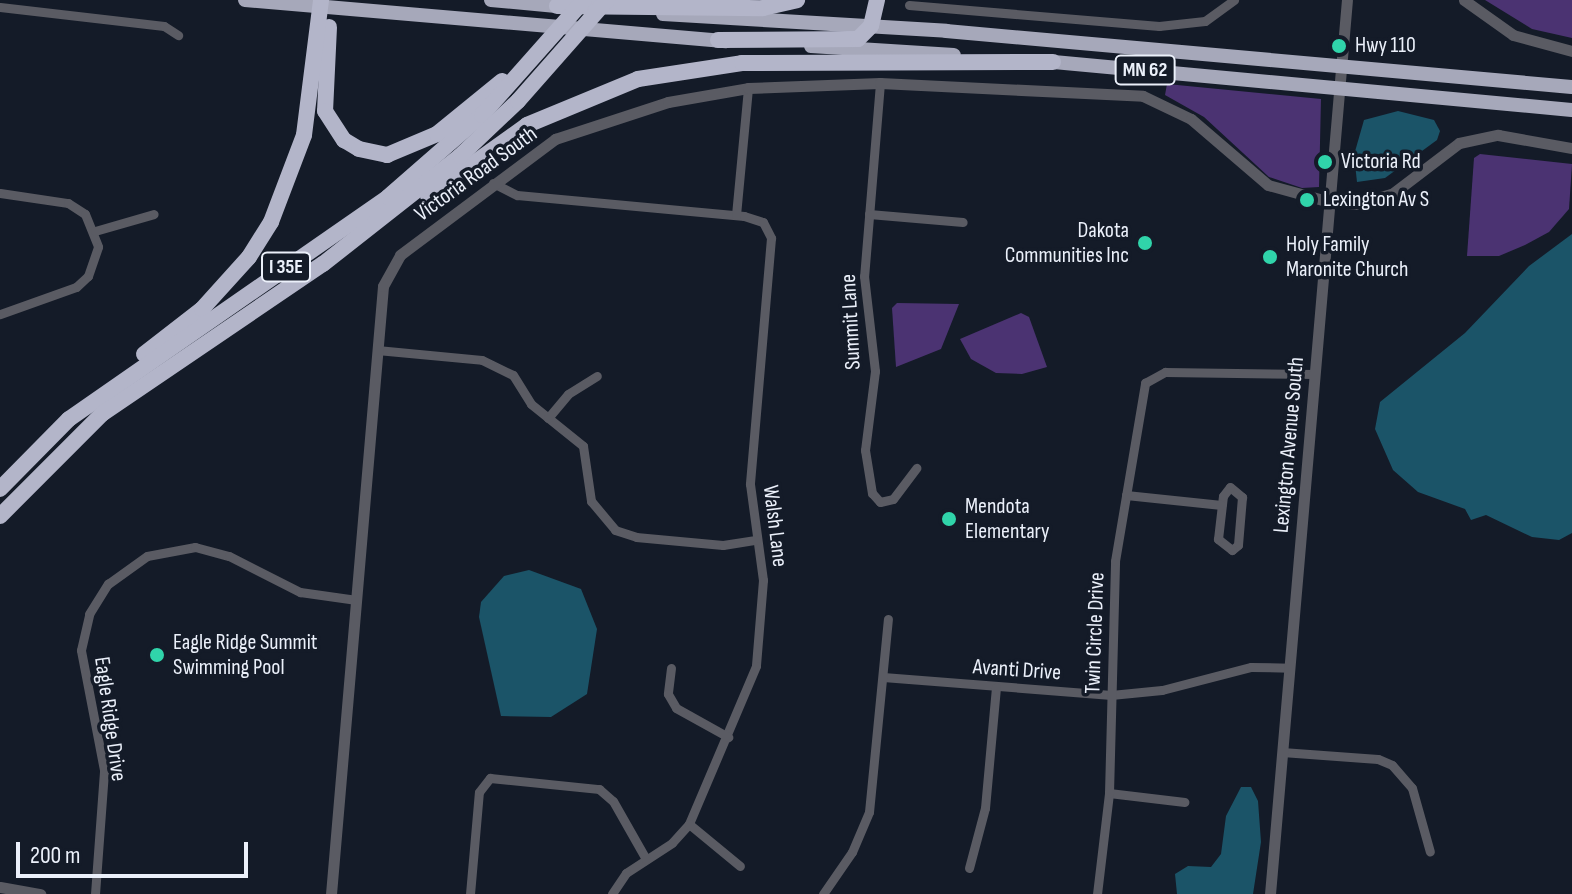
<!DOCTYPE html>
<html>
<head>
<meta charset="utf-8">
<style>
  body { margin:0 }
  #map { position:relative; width:1572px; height:894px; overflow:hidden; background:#141b28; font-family:"Sofia Sans Condensed",sans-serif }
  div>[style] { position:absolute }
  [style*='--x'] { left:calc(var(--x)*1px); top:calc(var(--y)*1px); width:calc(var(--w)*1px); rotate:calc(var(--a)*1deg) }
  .green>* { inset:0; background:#4b3372 }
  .water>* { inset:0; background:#1b5468 }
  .minor>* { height:9px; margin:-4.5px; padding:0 4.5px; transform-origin:4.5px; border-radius:4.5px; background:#5a5b63 }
  .tertiary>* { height:11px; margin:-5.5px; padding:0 5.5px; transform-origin:5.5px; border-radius:5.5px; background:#5a5b63 }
  .trunk>* { height:14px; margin:-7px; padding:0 7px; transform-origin:7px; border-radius:7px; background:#a6a8ba }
  .motorway>* { height:16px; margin:-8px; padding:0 8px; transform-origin:8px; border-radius:8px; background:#b3b5c9 }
  .dots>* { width:22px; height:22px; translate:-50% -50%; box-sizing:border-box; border:4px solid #141b28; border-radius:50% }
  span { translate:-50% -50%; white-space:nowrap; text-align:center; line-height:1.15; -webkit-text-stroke:7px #141b28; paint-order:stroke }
  .shield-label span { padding:2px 6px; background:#141b28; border:2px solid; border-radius:6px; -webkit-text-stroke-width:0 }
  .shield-label { font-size:20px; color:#ebf0fa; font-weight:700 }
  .poi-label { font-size:22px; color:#ebf0fa }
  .left { translate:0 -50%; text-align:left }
  .right { translate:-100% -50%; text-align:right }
  .street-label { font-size:22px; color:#ebf0fa }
  .scale { position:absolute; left:16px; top:842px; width:232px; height:36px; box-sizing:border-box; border:4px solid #ebf0fa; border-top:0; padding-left:10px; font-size:24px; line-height:28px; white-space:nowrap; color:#ebf0fa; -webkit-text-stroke:6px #141b28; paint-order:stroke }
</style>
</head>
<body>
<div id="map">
  <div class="green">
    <i style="clip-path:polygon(1485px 0,1572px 0,1572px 38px,1532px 29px)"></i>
    <i style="clip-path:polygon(1167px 84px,1321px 99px,1319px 187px,1302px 188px,1269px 177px,1204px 117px,1165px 95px)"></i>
    <i style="clip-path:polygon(1480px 154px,1572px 164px,1569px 209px,1549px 232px,1525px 245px,1499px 256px,1467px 256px,1474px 158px)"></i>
    <i style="clip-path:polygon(897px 303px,959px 304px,941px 349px,896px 367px,892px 308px)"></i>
    <i style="clip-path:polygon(1021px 313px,1029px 317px,1047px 367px,1022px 374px,996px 373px,971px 359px,960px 339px)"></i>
  </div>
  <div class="water">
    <i style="clip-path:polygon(1398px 111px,1434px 120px,1440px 131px,1437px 140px,1385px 178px,1357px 182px,1354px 155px,1364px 120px)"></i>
    <i style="clip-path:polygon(1572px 234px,1572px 533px,1559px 540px,1532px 537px,1486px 515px,1471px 520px,1465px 509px,1418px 492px,1393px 470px,1375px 429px,1380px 402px,1465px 333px,1529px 266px)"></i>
    <i style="clip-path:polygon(529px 570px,581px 589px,597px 629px,587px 694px,551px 717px,501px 716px,479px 617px,481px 602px,504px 576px)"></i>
    <i style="clip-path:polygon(1241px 787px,1251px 787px,1258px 801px,1261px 842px,1253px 894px,1177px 894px,1175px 874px,1188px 866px,1211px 867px,1221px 854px,1226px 816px)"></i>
  </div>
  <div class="minor">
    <i style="--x:909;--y:5;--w:251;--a:4.8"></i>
    <i style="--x:1159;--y:26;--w:46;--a:-6.2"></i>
    <i style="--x:1205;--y:21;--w:36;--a:-36"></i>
    <i style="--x:0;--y:7;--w:165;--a:6.6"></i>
    <i style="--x:164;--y:26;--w:17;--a:33"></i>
    <i style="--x:880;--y:83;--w:194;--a:94.7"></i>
    <i style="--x:864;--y:276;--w:96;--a:83.4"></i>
    <i style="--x:875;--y:371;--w:80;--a:97.2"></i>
    <i style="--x:865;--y:450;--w:44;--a:80.8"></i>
    <i style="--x:872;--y:493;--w:12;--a:48"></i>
    <i style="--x:880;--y:502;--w:13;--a:-13"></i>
    <i style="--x:893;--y:499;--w:39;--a:-53"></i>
    <i style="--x:493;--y:183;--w:27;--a:27"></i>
    <i style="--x:517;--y:195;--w:228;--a:5.3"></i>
    <i style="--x:744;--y:216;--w:20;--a:18"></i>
    <i style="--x:763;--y:222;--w:18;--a:63"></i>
    <i style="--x:771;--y:238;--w:247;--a:94.9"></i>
    <i style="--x:750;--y:484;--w:97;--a:82.3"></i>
    <i style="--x:763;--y:580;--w:86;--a:94.7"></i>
    <i style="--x:756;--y:666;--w:172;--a:113"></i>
    <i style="--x:689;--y:824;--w:25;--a:132"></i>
    <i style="--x:672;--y:843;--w:55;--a:146.9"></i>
    <i style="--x:626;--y:873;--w:25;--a:124"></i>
    <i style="--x:0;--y:193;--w:69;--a:8.4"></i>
    <i style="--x:68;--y:203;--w:20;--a:33"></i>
    <i style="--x:85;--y:214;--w:35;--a:68"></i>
    <i style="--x:98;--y:247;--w:31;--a:109"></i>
    <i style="--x:88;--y:276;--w:16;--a:137"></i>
    <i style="--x:76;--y:287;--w:81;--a:160.4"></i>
    <i style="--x:869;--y:214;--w:94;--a:4.9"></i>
    <i style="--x:736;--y:215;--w:128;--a:-84.6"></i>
    <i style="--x:95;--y:231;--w:61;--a:-16.1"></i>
    <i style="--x:377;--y:350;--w:105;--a:5.4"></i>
    <i style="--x:482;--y:360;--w:34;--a:26"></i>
    <i style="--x:513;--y:375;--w:34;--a:58"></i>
    <i style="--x:531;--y:404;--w:67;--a:38.9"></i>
    <i style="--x:583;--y:446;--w:56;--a:81.7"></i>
    <i style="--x:591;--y:501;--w:38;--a:50"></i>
    <i style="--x:615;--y:530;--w:22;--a:18"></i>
    <i style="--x:636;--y:537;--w:87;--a:5.3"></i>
    <i style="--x:723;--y:545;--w:33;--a:-9"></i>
    <i style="--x:548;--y:418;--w:31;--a:-50"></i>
    <i style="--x:568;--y:394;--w:34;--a:-32"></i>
    <i style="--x:1230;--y:487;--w:16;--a:40"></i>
    <i style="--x:1242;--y:497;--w:48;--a:94.8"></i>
    <i style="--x:1238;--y:545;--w:8;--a:140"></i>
    <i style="--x:1232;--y:550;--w:18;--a:-142"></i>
    <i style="--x:1218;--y:539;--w:43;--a:-83.4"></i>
    <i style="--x:1223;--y:496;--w:11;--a:-52"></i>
    <i style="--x:1126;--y:495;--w:96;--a:6"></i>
    <i style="--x:671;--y:668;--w:26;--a:97"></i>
    <i style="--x:668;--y:694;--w:16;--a:60"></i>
    <i style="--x:676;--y:708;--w:60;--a:29.1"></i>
    <i style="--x:883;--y:677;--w:229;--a:4.5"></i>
    <i style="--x:1111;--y:695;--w:51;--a:-5.6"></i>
    <i style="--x:1162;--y:690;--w:92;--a:-14.5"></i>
    <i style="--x:1251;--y:667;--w:39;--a:1"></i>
    <i style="--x:1282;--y:752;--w:96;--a:4.2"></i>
    <i style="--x:1378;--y:759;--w:15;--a:23"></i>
    <i style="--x:1392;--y:765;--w:30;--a:49"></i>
    <i style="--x:1412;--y:788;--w:66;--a:74.3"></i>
    <i style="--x:1109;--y:793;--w:76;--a:6.8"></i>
    <i style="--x:689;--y:824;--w:66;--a:39.5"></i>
    <i style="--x:969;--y:868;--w:62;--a:-75.1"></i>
    <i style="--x:985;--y:808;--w:121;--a:-84.8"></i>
    <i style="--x:95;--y:894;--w:124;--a:-85.8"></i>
    <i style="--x:104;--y:770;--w:122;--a:-100.9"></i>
    <i style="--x:81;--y:650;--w:37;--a:-77"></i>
    <i style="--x:89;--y:614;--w:36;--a:-58"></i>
    <i style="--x:108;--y:584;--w:48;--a:-35.7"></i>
    <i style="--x:147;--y:556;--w:49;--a:-10.6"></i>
    <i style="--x:195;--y:547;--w:35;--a:15"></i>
    <i style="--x:229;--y:556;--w:80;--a:26.9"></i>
    <i style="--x:300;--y:592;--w:57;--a:8.1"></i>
    <i style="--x:470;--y:894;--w:102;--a:-85"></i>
    <i style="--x:479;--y:792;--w:18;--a:-52"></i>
    <i style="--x:490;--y:778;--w:110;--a:5.8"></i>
    <i style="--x:599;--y:789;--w:18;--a:41"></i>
    <i style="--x:613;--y:801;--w:67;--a:60.4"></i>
    <i style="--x:823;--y:894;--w:51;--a:-55.4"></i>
    <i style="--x:852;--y:852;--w:43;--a:-67"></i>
    <i style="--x:869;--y:812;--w:194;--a:-84.4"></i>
    <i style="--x:1097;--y:894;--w:102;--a:-83.2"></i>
    <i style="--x:1109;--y:793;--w:232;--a:-88.5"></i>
    <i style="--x:1115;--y:561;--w:181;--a:-80.4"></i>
    <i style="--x:1145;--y:383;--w:23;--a:-29"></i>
    <i style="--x:1165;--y:372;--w:150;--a:0.8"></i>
  </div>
  <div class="tertiary">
    <i style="--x:1464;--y:0;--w:60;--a:35.5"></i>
    <i style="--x:1513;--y:35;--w:61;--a:15.2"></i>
    <i style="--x:0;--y:887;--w:41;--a:9.9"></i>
    <i style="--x:331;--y:894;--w:610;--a:-85.11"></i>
    <i style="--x:383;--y:286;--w:35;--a:-61"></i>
    <i style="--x:400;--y:255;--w:194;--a:-36.8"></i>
    <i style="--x:555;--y:139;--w:119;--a:-18.1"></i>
    <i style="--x:668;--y:102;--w:81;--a:-9.9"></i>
    <i style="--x:748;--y:88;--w:132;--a:-2.2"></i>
    <i style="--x:880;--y:83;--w:263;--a:2.8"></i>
    <i style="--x:1143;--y:96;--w:53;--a:25.6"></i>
    <i style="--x:1191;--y:119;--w:101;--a:40.6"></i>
    <i style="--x:1268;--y:185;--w:64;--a:15.3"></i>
    <i style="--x:1330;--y:202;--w:26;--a:4"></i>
    <i style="--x:1356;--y:204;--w:37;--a:-16"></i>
    <i style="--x:1392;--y:194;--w:84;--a:-37.3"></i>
    <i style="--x:1459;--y:143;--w:40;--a:-12"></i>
    <i style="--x:1498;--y:135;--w:75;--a:10"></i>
    <i style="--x:1270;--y:894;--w:897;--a:-85.08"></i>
  </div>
  <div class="trunk">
    <i style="--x:245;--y:0;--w:483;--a:4.9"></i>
    <i style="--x:491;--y:0;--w:76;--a:5.3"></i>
    <i style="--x:663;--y:14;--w:284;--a:3.4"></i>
    <i style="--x:946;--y:31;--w:628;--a:5.11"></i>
    <i style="--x:811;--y:46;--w:143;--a:3.6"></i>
    <i style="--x:1043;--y:61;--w:531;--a:5.29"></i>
  </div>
  <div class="motorway">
    <i style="--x:557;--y:6;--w:206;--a:0.6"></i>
    <i style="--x:763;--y:8;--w:35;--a:-13"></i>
    <i style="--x:329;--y:27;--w:84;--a:92.7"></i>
    <i style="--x:325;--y:111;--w:35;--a:57"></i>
    <i style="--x:344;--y:140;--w:17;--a:31"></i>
    <i style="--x:359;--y:149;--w:29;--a:12"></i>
    <i style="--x:387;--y:155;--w:54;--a:-22.8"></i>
    <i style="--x:437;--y:134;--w:84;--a:-39.2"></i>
    <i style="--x:718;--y:40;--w:140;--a:-0.4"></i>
    <i style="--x:858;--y:39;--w:18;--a:-45"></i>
    <i style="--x:871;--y:26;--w:27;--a:-77"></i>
    <i style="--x:428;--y:196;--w:122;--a:-35.6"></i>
    <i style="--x:527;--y:125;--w:120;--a:-22.5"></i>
    <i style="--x:638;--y:79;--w:105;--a:-8.7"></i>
    <i style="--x:742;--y:63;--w:311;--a:-0.2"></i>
    <i style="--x:144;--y:354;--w:73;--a:-37.8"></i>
    <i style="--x:202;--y:309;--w:70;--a:-47.9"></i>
    <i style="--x:249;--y:257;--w:41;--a:-57.8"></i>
    <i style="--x:271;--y:222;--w:93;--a:-69.2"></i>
    <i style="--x:304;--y:135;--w:136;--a:-82.8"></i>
    <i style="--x:0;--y:489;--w:98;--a:-45.4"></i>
    <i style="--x:69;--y:419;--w:389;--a:-34.8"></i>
    <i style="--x:388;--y:197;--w:125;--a:-41.1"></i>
    <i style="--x:482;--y:115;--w:154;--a:-48.4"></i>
    <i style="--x:0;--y:516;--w:144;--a:-45"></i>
    <i style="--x:102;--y:414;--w:267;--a:-34.2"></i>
    <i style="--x:323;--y:264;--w:174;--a:-38.2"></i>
    <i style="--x:460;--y:156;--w:80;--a:-43.5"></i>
    <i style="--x:518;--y:101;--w:135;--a:-48.6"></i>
  </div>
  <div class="dots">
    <i style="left:1339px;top:46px;background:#30d4aa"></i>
    <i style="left:1325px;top:162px;background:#30d4aa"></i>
    <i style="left:1307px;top:200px;background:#30d4aa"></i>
    <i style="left:1145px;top:243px;background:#30d4aa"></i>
    <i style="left:1270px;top:257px;background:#30d4aa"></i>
    <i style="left:949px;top:519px;background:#30d4aa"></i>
    <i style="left:157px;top:655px;background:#30d4aa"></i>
  </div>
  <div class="shield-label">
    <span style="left:1145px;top:70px">MN 62</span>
    <span style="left:286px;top:267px">I 35E</span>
  </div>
  <div class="poi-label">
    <span class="left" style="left:1355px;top:46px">Hwy 110</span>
    <span class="left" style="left:1341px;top:162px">Victoria Rd</span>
    <span class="left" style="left:1323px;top:200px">Lexington Av S</span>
    <span class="right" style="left:1129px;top:243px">Dakota<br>Communities Inc</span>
    <span class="left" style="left:1286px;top:257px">Holy Family<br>Maronite Church</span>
    <span class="left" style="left:965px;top:519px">Mendota<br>Elementary</span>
    <span class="left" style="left:173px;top:655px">Eagle Ridge Summit<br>Swimming Pool</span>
  </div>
  <div class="street-label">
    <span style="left:476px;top:174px;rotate:-36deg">Victoria Road South</span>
    <span style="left:851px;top:322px;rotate:-93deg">Summit Lane</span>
    <span style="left:1289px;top:445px;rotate:-85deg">Lexington Avenue South</span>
    <span style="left:775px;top:526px;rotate:83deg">Walsh Lane</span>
    <span style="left:1095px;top:633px;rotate:-88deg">Twin Circle Drive</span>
    <span style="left:1017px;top:670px;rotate:4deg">Avanti Drive</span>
    <span style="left:110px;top:719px;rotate:82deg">Eagle Ridge Drive</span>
  </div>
  <div class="scale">200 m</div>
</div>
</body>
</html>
